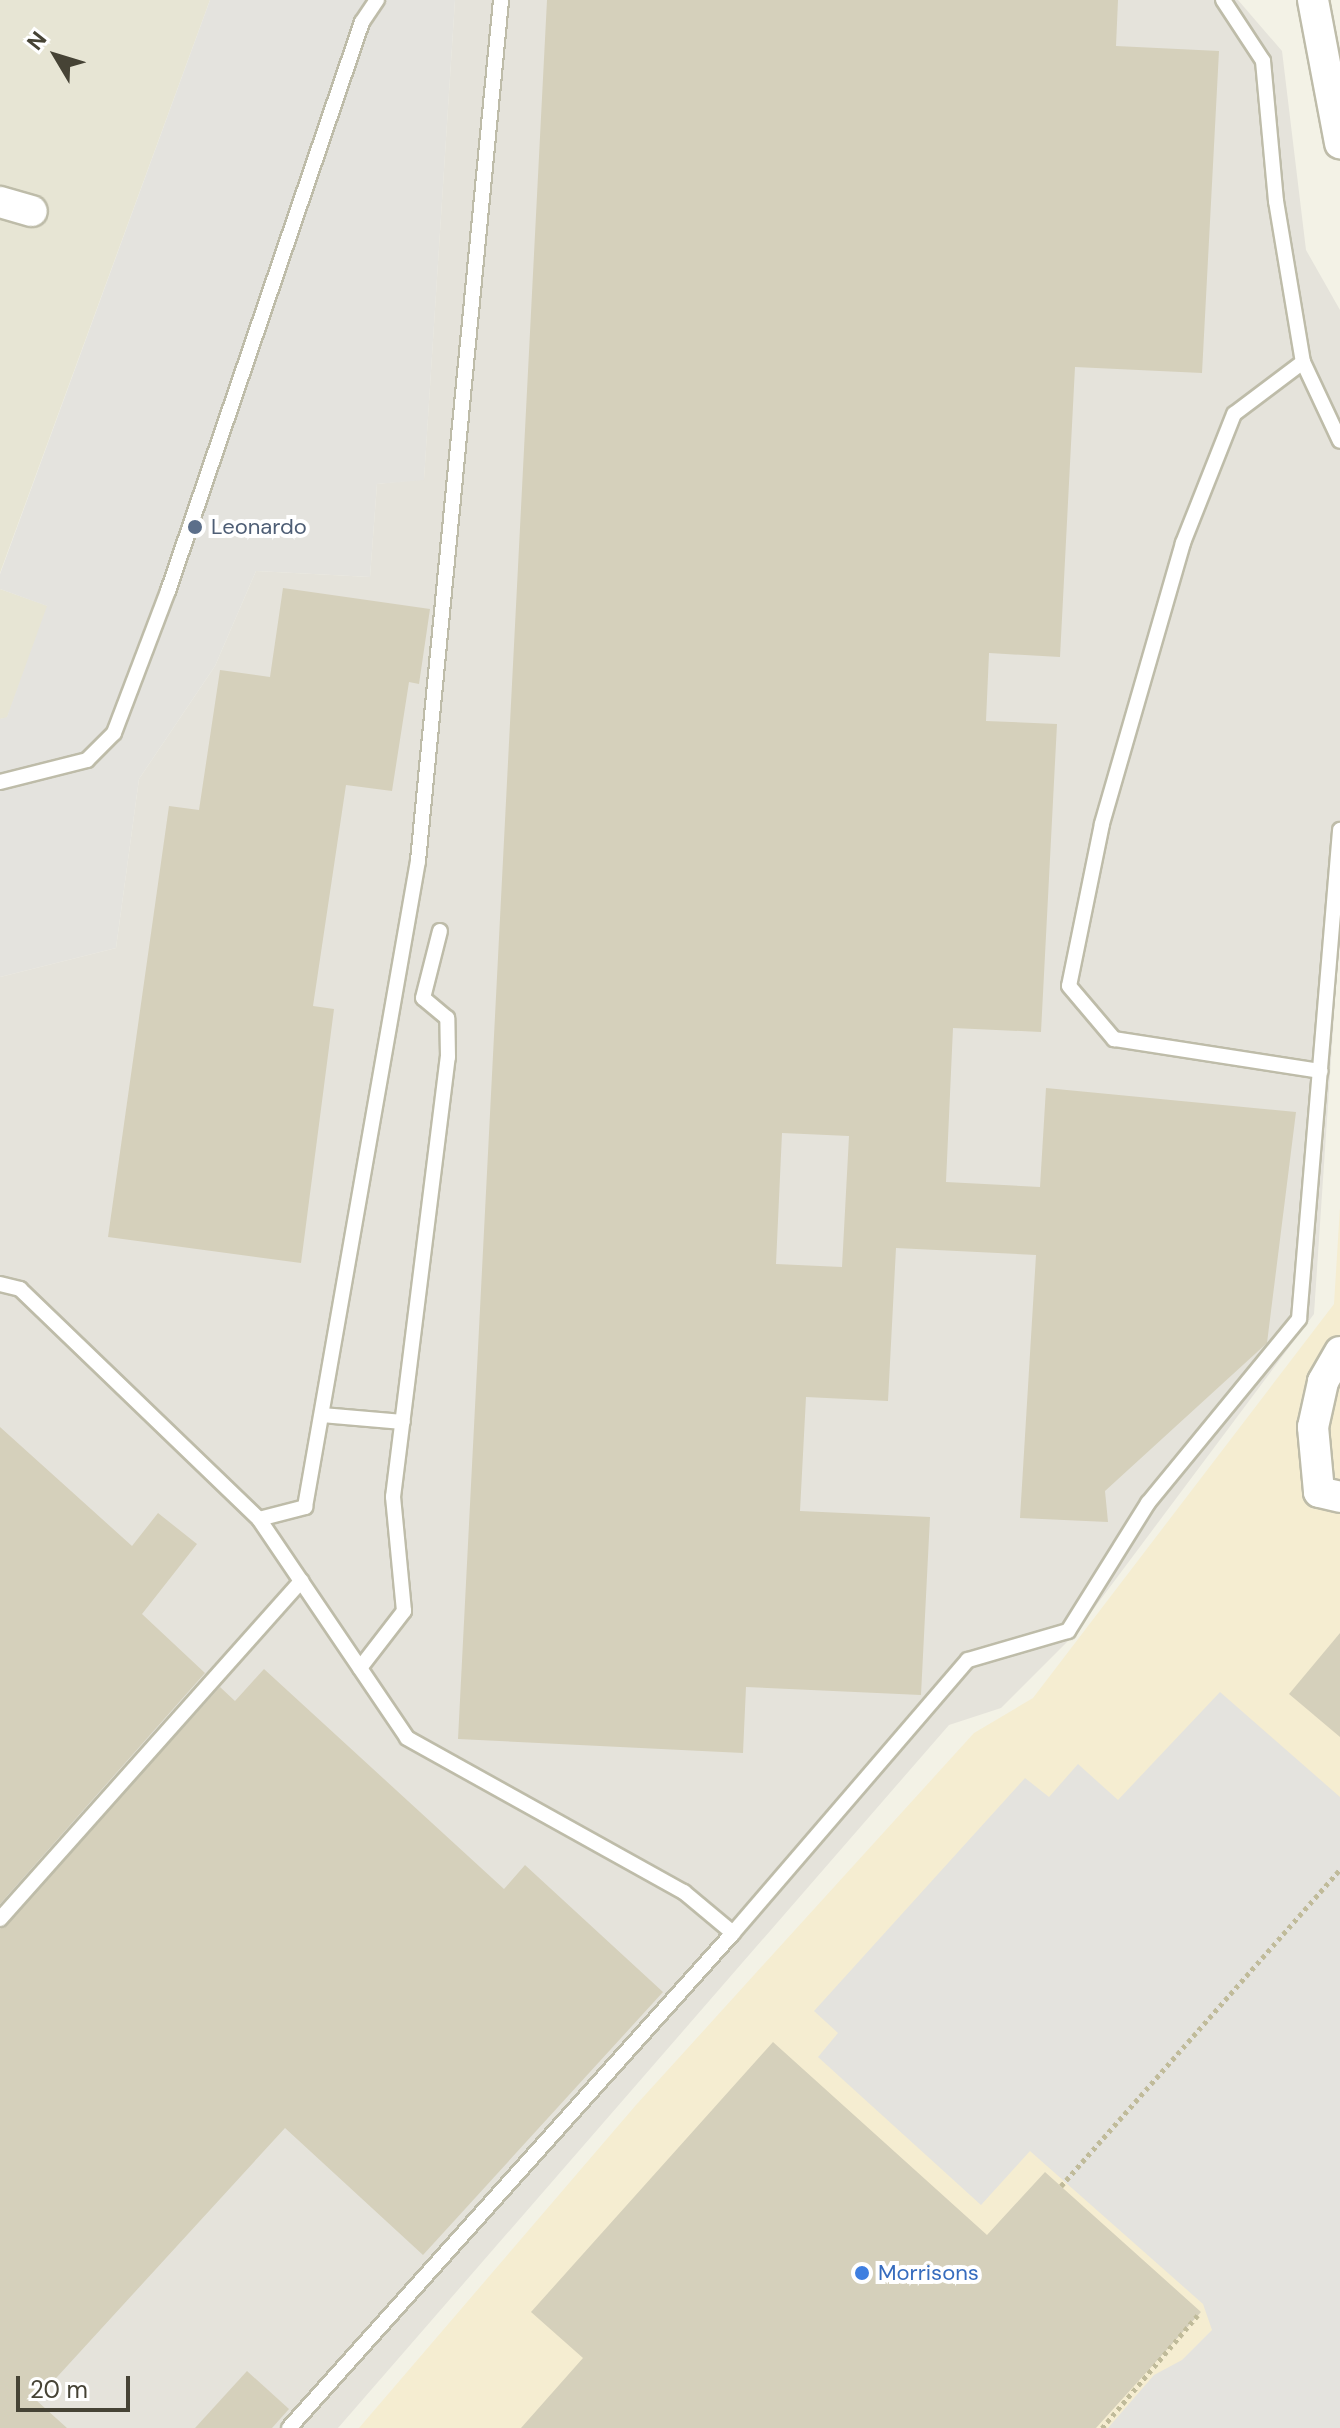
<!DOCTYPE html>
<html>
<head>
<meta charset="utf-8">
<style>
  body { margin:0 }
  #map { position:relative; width:1340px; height:2428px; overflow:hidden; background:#f3f2e6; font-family:"DM Sans",sans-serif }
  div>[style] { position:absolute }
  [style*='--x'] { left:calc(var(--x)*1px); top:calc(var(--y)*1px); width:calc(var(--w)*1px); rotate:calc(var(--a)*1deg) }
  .residential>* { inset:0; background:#e7e5d4 }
  .commercial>* { inset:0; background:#f5edd1 }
  .industrial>* { inset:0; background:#e5e3db }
  .parking>* { inset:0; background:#e4e3de }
  .building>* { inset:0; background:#d5d0bb }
  .path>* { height:5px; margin-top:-2.5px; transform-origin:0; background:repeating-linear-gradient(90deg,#c0bb9a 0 4px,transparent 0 8px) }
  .roads { filter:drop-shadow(2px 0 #bebca9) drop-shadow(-2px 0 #bebca9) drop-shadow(0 2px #bebca9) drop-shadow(0 -2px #bebca9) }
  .lane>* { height:14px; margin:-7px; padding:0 7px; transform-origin:7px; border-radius:7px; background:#fff }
  .street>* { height:30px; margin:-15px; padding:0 15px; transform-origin:15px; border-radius:15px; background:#fff }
  .dots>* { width:22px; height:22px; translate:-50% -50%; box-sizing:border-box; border:4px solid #fff; border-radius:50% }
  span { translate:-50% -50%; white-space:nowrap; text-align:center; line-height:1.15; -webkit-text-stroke:8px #fff; paint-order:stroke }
  .service-label { font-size:22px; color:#4e5e75 }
  .left { translate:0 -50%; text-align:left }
  .shop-label { font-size:22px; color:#366cbe }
  .north { position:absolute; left:16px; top:16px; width:80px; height:80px; -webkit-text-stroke:6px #fff; paint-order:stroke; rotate:308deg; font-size:22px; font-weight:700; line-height:32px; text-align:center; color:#464335 }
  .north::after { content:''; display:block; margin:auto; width:28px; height:36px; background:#464335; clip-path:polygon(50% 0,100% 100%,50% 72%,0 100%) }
  .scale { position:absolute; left:16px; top:2376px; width:114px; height:36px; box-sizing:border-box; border:4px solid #464335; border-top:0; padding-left:10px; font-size:24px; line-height:28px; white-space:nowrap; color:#464335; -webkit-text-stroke:6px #fff; paint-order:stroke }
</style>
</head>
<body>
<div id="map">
  <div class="residential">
    <i style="clip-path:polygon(0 0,210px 0,0 573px)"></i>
    <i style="clip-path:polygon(0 589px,48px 606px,7px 718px,0 719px)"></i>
  </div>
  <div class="commercial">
    <i style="clip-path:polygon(1340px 1207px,1340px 2428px,359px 2428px,636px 2105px,974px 1733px,1033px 1698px,1334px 1304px)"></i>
  </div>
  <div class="industrial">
    <i style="clip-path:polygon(455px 0,1238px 0,1282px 51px,1306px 250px,1340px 310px,1340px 925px,1314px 1314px,1074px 1635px,1001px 1708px,949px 1725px,338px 2428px,0 2428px,0 977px,116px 948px,139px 779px,215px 666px,256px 571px,370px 577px,377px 484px,424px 479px)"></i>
  </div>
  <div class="parking">
    <i style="clip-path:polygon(210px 0,455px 0,424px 480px,377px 484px,370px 577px,256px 571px,215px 666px,139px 779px,116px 948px,0 977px,0 719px,7px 717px,47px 606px,0 589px,0 574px)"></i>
    <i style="clip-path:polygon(1220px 1692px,1340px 1797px,1340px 2428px,1108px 2428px,1154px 2375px,1182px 2360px,1212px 2330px,1203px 2304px,1030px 2151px,981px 2205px,818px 2057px,838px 2033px,814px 2011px,1025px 1778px,1049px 1797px,1078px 1764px,1118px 1800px)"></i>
  </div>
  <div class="building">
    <i style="clip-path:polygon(evenodd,547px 0,1118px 0,1116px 46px,1219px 51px,1202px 373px,1075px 367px,1060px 657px,989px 653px,986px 721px,1057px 724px,1041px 1032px,953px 1028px,946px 1182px,1040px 1187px,1046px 1088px,1296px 1112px,1267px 1343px,1105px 1491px,1108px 1522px,1020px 1518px,1036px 1255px,896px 1248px,888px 1401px,806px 1397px,800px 1511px,930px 1517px,921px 1695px,746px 1687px,743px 1753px,458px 1739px,547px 0,782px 1133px,849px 1136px,842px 1267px,776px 1264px,782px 1133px)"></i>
    <i style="clip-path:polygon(283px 588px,430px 609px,419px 684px,409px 682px,392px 791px,346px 785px,313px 1006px,334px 1009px,301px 1263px,108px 1237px,169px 806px,199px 810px,220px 670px,270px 677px)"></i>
    <i style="clip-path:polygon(0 1427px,132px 1546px,158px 1513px,197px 1544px,142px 1614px,205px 1673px,0 1904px)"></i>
    <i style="clip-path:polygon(1340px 1633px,1340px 1737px,1289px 1694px)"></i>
    <i style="clip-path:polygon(264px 1669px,504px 1889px,525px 1865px,663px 1992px,423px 2255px,285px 2128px,36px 2400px,67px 2428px,0 2428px,0 1929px,220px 1687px,235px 1701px)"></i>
    <i style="clip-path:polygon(773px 2042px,987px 2235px,1045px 2172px,1201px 2312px,1096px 2428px,521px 2428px,583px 2358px,531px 2312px)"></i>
    <i style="clip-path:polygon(247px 2371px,289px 2409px,272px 2428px,195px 2428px)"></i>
  </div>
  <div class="path">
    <i style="--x:1061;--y:2186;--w:422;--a:-48.6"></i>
    <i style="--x:1102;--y:2428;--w:148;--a:-49.7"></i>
  </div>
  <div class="roads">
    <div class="lane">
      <i style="--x:1223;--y:0;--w:73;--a:56.7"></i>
      <i style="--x:1263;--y:61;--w:141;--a:84.7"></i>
      <i style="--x:1276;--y:201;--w:163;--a:80.5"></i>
      <i style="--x:1303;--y:362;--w:87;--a:64.9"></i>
      <i style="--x:1303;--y:362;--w:86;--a:143"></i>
      <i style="--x:1234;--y:414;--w:139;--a:111.6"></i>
      <i style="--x:1183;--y:543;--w:292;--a:106.1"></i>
      <i style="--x:1102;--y:824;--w:165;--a:101.5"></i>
      <i style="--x:1069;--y:986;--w:70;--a:49.7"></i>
      <i style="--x:1114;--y:1039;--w:209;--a:8.8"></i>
      <i style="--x:0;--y:782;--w:90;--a:-14.2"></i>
      <i style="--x:87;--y:760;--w:38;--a:-45"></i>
      <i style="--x:114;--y:733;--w:152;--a:-69.2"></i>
      <i style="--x:168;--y:591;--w:601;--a:-71.17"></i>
      <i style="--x:362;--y:22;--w:27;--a:-56"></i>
      <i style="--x:0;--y:1284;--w:21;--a:14"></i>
      <i style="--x:20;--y:1289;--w:332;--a:43.9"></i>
      <i style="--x:259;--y:1519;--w:264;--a:55.9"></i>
      <i style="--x:407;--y:1738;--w:317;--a:29.1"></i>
      <i style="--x:684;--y:1892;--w:64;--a:39.9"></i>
      <i style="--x:322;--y:1415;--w:81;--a:4.9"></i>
      <i style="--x:259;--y:1519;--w:48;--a:-14.6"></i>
      <i style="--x:305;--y:1507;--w:656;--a:-80.08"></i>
      <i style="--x:418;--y:861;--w:865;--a:-84.49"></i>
      <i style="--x:360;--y:1668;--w:72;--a:-52.3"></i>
      <i style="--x:404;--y:1611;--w:115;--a:-95.5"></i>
      <i style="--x:393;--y:1497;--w:443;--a:-82.9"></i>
      <i style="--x:448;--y:1057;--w:39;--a:-91"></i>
      <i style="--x:447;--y:1018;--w:31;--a:-140"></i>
      <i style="--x:423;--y:998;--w:69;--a:-75.8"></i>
      <i style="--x:0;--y:1919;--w:453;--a:-48.3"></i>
      <i style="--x:289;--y:2428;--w:665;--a:-48.11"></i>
      <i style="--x:733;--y:1933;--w:360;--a:-49.3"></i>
      <i style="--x:968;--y:1660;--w:104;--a:-16.2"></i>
      <i style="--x:1068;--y:1631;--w:151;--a:-58"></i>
      <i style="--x:1148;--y:1503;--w:238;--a:-50.6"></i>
      <i style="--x:1299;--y:1319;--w:491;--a:-85.2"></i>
    </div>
    <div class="street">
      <i style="--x:1313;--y:0;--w:146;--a:79.3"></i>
      <i style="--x:0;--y:202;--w:33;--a:16"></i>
      <i style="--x:1340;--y:1352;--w:34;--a:120"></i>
      <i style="--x:1323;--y:1382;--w:46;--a:102.5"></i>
      <i style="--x:1313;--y:1427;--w:65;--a:84.7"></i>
      <i style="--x:1319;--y:1492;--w:22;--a:13"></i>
    </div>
  </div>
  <div class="dots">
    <i style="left:195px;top:527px;background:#5c6f8a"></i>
    <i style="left:862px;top:2273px;background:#3f7fe0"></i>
  </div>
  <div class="service-label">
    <span class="left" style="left:211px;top:527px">Leonardo</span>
  </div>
  <div class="shop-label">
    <span class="left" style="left:878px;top:2273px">Morrisons</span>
  </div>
  <div class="north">N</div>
  <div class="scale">20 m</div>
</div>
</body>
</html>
